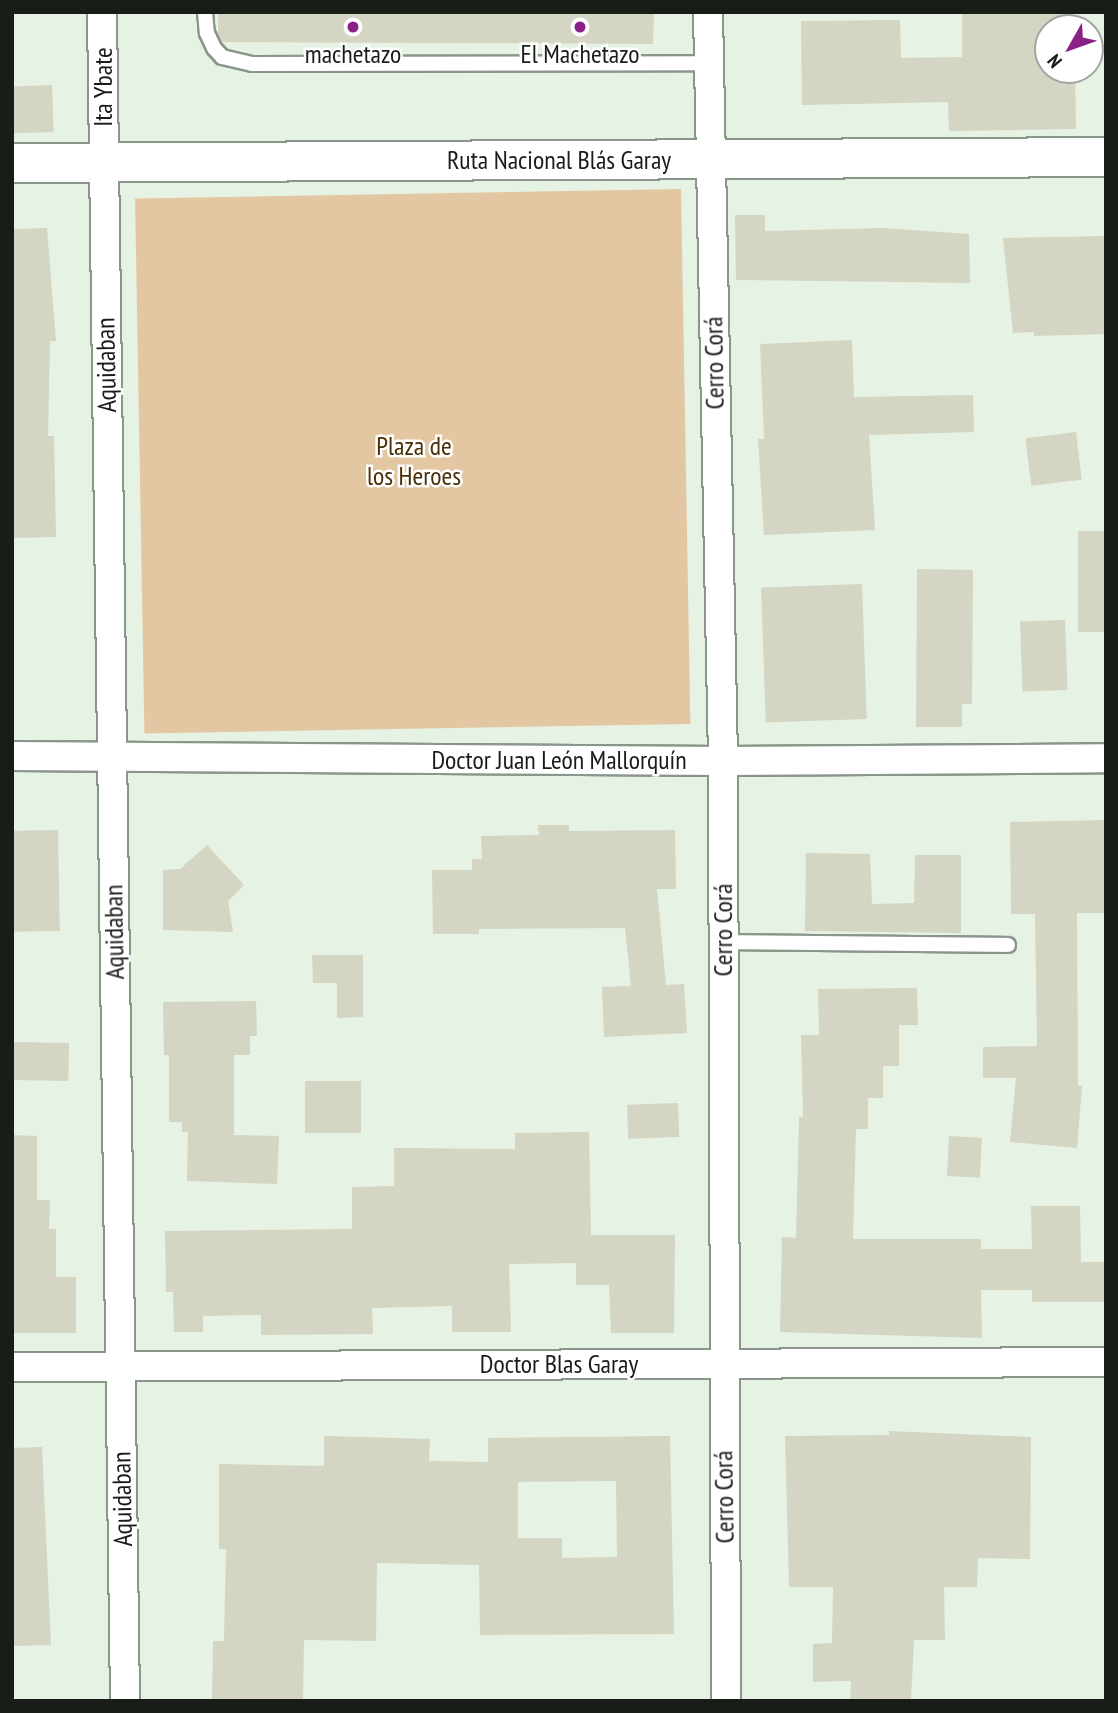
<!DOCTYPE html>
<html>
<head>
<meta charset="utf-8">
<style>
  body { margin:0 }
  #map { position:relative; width:1118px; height:1713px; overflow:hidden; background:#e6f2e4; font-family:"PT Sans Narrow",sans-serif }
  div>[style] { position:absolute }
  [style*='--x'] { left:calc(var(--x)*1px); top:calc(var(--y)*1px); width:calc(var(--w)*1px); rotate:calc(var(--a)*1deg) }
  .green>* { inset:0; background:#e3c7a2; transform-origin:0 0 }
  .building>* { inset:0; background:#d5d5c4; transform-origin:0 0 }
  .roads { filter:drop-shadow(2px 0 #8a9689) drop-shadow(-2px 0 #8a9689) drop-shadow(0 2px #8a9689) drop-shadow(0 -2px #8a9689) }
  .lane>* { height:14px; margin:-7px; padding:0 7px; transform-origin:7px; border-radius:7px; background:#fff }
  .street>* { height:28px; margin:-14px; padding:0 14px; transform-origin:14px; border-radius:14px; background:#fff }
  .highway>* { height:38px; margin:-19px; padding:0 19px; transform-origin:19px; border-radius:19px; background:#fff }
  .dots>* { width:19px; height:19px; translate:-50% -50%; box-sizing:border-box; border:4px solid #fff; border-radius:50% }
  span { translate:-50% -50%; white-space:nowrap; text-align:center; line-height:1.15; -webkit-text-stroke:5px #fff; paint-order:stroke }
  .poi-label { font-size:26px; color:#191d18 }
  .street-label { font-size:26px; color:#191d18 }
  .park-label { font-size:26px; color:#482f07 }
  .frame { position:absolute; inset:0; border:14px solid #191d18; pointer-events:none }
  .north { position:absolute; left:1034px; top:14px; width:70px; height:70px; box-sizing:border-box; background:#fff; border:2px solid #a3a5a3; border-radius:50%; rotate:230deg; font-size:19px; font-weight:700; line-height:28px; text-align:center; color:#191d18 }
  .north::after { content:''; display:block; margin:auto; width:24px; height:32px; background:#8a2186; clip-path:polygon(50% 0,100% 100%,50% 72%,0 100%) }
</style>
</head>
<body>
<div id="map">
  <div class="green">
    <i style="left:681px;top:189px;width:535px;height:546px;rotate:89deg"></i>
  </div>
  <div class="building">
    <i style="clip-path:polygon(218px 12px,654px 12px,653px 44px,222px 42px,218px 34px)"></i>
    <i style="clip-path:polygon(962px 12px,1074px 12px,1074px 28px,1048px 28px,1048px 70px,1075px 70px,1076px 129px,949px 131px,948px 102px,802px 105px,801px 21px,900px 20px,901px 58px,962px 57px)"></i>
    <i style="left:52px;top:85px;width:47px;height:40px;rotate:88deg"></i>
    <i style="clip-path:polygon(735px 215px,765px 215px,765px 231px,884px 228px,969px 234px,970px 283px,736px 280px)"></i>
    <i style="clip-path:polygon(47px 228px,56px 341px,50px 341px,48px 436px,54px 436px,56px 537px,12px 538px,12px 229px)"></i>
    <i style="clip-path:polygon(1106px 236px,1106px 334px,1034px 336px,1034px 332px,1013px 333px,1003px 238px)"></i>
    <i style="clip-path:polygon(852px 340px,854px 397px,973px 395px,974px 432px,869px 435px,875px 530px,764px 535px,758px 439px,764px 439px,760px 344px)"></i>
    <i style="left:1076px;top:432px;width:48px;height:51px;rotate:83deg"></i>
    <i style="left:1078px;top:531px;width:28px;height:101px"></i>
    <i style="clip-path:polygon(917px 569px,973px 570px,972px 704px,962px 704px,962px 727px,916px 727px)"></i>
    <i style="left:862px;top:584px;width:135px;height:101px;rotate:88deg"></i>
    <i style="left:1065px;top:620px;width:70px;height:45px;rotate:88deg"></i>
    <i style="clip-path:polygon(1106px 820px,1106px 913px,1077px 913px,1078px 1085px,1082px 1086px,1077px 1148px,1010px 1142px,1016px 1078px,983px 1078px,983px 1047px,1037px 1046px,1035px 914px,1011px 914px,1010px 822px)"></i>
    <i style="clip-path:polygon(538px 825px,569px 825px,569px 831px,675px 830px,676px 889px,657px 889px,666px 985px,684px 984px,687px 1033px,604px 1037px,602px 987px,631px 986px,625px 928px,479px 929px,479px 934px,433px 934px,432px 870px,472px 870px,472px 859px,482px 859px,481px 836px,539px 835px)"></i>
    <i style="left:58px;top:830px;width:101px;height:46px;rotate:89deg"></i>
    <i style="clip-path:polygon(207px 845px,244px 885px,228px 901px,233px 932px,163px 930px,163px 870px,180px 869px)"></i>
    <i style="clip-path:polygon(806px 853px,870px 854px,872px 904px,914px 903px,915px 855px,961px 855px,961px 933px,805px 931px)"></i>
    <i style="clip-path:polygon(312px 955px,363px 955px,363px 1017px,337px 1018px,337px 983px,313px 983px)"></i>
    <i style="clip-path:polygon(917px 988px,918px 1025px,899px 1025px,899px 1066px,883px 1066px,883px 1098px,868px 1098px,868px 1129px,856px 1129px,853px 1239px,981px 1239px,981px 1249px,1032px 1249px,1031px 1206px,1080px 1206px,1081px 1262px,1106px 1262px,1106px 1302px,1032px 1302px,1032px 1290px,981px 1290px,982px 1338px,780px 1332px,782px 1237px,796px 1238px,799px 1117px,803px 1117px,801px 1035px,819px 1035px,818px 989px)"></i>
    <i style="clip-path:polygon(256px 1001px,257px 1036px,250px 1036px,250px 1055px,234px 1055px,234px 1135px,279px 1136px,277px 1184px,187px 1181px,188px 1132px,182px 1132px,182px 1122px,169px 1122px,169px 1055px,164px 1055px,163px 1002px)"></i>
    <i style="left:14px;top:1042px;width:55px;height:38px;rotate:1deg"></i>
    <i style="left:305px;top:1081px;width:56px;height:52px"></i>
    <i style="left:678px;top:1103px;width:34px;height:51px;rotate:88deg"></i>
    <i style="clip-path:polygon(589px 1132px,591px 1235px,675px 1235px,674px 1333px,611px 1333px,609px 1285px,576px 1285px,576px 1263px,509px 1264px,511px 1332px,452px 1332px,452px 1306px,372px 1308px,373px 1334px,261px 1335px,261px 1315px,203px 1316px,203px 1332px,174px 1332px,173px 1292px,166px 1292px,165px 1231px,352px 1229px,352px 1187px,394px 1186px,394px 1148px,515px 1149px,515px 1133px)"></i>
    <i style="clip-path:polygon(12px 1135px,37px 1136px,37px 1200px,50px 1200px,49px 1229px,56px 1229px,56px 1277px,76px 1277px,76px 1333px,12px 1333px)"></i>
    <i style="left:949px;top:1136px;width:33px;height:40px;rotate:3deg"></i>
    <i style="clip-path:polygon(889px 1431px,1031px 1437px,1030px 1559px,978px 1558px,977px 1587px,944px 1587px,945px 1640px,914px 1640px,911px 1701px,850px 1701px,851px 1681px,813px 1682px,813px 1644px,832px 1643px,833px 1587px,789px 1587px,785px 1436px,889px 1435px)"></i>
    <i style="clip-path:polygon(evenodd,324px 1436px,430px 1439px,429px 1461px,488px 1462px,488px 1438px,670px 1436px,674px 1634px,480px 1635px,479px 1565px,377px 1563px,376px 1641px,304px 1640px,303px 1701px,212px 1701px,213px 1641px,224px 1641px,226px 1549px,219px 1549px,219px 1464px,324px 1466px,324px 1436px,616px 1481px,617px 1557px,562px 1558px,562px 1538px,518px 1538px,518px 1482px,616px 1481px)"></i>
    <i style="clip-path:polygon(42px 1447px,51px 1645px,12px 1646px,12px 1448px)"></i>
  </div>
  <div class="roads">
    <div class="lane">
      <i style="--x:205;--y:12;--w:21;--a:85"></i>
      <i style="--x:207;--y:33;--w:17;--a:65"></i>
      <i style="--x:214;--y:48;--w:12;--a:48"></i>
      <i style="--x:222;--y:57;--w:31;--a:13"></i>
      <i style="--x:252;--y:64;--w:457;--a:-0.1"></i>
      <i style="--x:724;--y:942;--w:284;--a:0.6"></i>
    </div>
    <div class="street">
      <i style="--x:102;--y:12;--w:1689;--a:89.22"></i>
      <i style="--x:708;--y:12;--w:749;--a:88.85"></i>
      <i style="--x:723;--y:761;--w:940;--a:89.82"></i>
      <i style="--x:12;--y:756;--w:711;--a:0.4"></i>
      <i style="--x:723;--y:761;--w:383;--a:-0.4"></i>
      <i style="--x:12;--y:1367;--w:1094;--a:-0.26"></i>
    </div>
    <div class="highway">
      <i style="--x:12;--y:163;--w:1094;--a:-0.31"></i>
    </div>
  </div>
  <div class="dots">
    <i style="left:353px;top:27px;background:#8a2186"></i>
    <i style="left:580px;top:27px;background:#8a2186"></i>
  </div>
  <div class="poi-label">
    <span style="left:353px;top:54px">machetazo</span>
    <span style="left:580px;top:54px">El Machetazo</span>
  </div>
  <div class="street-label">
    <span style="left:103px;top:87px;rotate:-90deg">Ita Ybate</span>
    <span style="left:559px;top:160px">Ruta Nacional Blás Garay</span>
    <span style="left:714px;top:363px;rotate:-91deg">Cerro Corá</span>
    <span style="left:106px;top:365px;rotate:-91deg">Aquidaban</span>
    <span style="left:559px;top:760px">Doctor Juan León Mallorquín</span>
    <span style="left:723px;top:930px;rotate:-90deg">Cerro Corá</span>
    <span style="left:114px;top:932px;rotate:-91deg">Aquidaban</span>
    <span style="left:559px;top:1364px">Doctor Blas Garay</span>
    <span style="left:724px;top:1497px;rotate:-91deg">Cerro Corá</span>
    <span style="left:122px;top:1499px;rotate:-91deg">Aquidaban</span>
  </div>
  <div class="park-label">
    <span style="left:414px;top:461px">Plaza de<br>los Heroes</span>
  </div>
  <div class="frame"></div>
  <div class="north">N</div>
</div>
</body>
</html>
